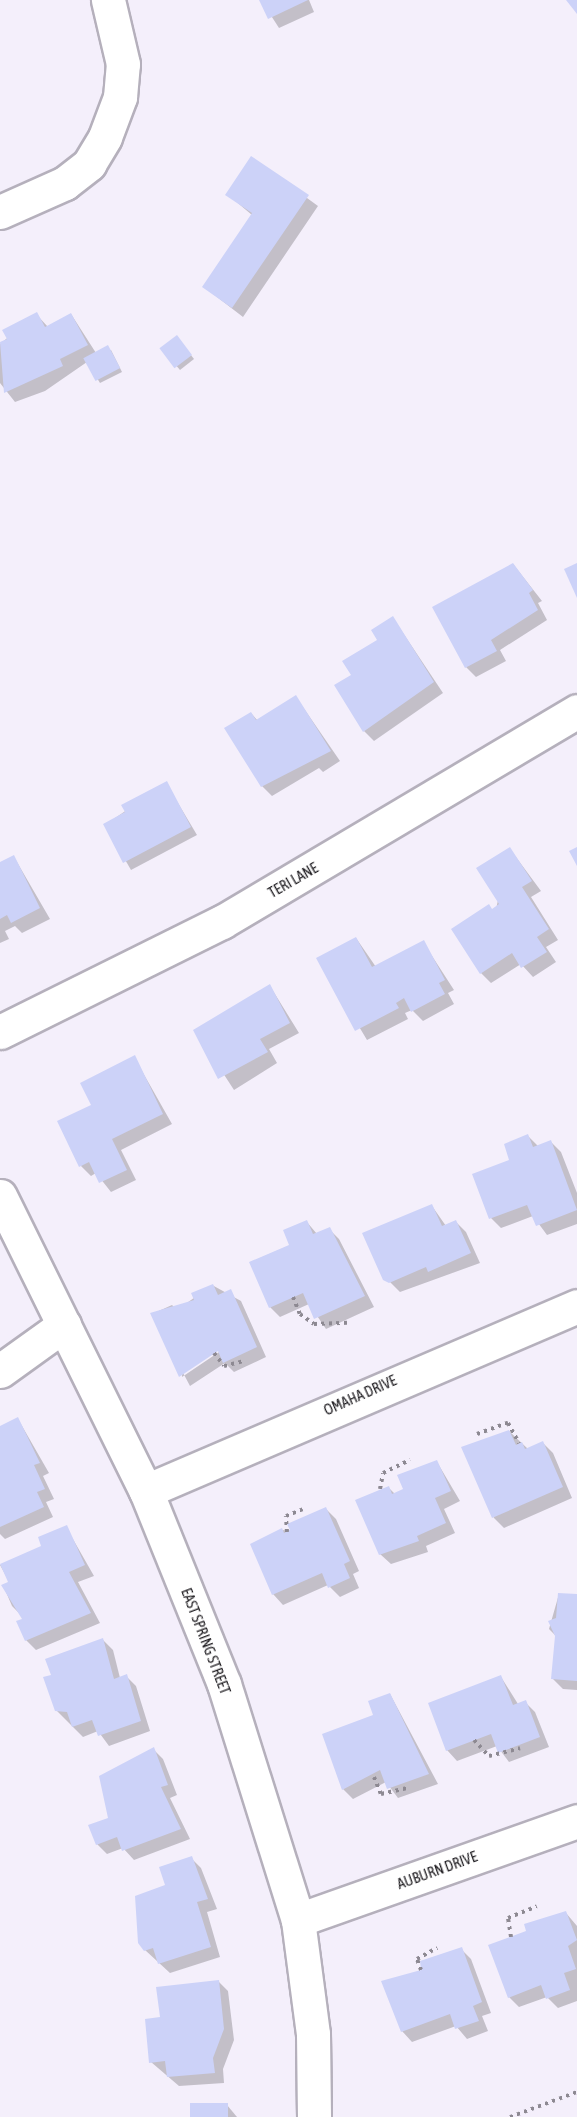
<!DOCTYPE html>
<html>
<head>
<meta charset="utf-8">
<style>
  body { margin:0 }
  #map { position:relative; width:577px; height:2117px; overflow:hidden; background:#f4effb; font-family:"Asap Condensed",sans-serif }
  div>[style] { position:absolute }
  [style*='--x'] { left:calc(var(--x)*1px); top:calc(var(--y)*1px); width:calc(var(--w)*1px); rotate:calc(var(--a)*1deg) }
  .shadow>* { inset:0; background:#0003 }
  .building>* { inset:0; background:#ccd2f8; transform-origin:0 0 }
  .path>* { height:4px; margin-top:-2px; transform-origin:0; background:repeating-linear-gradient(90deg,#8d8992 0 3px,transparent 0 7.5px) }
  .roads { filter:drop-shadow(2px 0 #b5b0bc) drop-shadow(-2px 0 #b5b0bc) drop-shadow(0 2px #b5b0bc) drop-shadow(0 -2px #b5b0bc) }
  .minor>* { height:33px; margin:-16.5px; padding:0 16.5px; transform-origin:16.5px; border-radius:16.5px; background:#fff }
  span { translate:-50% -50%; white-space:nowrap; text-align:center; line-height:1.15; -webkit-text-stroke:5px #fff; paint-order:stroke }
  .street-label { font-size:15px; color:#1f1d21 }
</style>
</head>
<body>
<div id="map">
  <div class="shadow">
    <i style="clip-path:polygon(261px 0,309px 0,314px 12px,279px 28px)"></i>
    <i style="clip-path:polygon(252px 158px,318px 206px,243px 317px,204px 287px,252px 215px,227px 194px)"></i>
    <i style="clip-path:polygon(36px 314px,48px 327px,71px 314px,96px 353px,111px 350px,122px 372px,100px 383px,87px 362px,45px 391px,15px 402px,0 383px,0 344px)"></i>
    <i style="clip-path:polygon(180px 341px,194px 359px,180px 370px,162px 349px)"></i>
    <i style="clip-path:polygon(513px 564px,542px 601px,538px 603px,547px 620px,500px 650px,506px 661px,476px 677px,466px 667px)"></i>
    <i style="clip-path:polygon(393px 618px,443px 693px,374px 741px,364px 731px,353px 675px)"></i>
    <i style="clip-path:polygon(296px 697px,340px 761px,323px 772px,319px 768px,272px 796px,262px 786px,251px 713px,258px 721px)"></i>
    <i style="clip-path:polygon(166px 783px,197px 835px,131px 870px,105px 825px)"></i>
    <i style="clip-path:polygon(510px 849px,541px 891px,531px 897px,558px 940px,546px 947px,556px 962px,533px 977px,521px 964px,491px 983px,481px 973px)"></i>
    <i style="clip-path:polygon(14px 857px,50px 919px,22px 933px,15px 926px,5px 931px,9px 939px,0 943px,0 864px)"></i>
    <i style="clip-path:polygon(356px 938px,376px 967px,423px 942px,454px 990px,448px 993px,454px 1004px,423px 1021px,412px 1010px,405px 1013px,408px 1019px,367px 1040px,318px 958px)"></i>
    <i style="clip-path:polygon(270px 986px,299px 1033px,269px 1049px,277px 1063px,234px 1090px,195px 1030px)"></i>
    <i style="clip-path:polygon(134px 1057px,172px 1124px,121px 1150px,136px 1180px,111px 1192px,96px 1173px,91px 1176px,81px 1166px,93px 1106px)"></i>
    <i style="clip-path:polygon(528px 1136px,539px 1147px,551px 1142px,561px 1152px,577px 1193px,577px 1224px,547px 1235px,533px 1216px,501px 1228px,491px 1218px,511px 1160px)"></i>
    <i style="clip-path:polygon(432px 1206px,446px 1226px,456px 1222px,466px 1232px,480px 1263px,400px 1292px,390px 1282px)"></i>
    <i style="clip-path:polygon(306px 1221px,317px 1234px,329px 1229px,339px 1239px,374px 1307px,326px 1329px,309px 1304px,280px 1317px,270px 1307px,291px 1246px)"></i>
    <i style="clip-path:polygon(evenodd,212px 1285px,241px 1301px,266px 1357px,234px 1372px,225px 1363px,190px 1386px,152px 1314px,172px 1305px,177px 1310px,212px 1285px,223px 1346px,225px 1348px,182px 1377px,182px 1373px,223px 1346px)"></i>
    <i style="clip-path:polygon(18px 1419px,49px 1473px,43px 1476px,54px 1499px,46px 1502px,53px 1517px,5px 1539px,0 1534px,0 1427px)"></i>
    <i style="clip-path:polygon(509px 1431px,528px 1449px,543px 1443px,553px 1453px,572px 1498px,504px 1528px,494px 1518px,463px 1448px)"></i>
    <i style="clip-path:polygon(437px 1462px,460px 1501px,444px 1509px,455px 1533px,426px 1546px,428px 1552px,391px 1564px,380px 1554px,388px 1487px,395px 1494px,405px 1490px)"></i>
    <i style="clip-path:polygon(326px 1509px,336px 1519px,359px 1571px,353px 1574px,359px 1588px,340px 1597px,328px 1585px,283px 1605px,273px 1594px,282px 1530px,292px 1531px)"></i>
    <i style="clip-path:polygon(66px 1527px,94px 1576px,78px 1582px,100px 1623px,36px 1650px,26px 1640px,25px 1619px,12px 1606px,3px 1585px,10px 1583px,0 1565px,43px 1547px)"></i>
    <i style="clip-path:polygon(559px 1594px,577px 1596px,577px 1690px,563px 1689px,553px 1679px,556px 1636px,549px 1629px)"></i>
    <i style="clip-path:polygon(103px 1640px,113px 1650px,120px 1678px,126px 1676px,136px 1686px,150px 1731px,109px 1746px,98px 1731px,83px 1737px,57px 1711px,53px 1675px)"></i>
    <i style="clip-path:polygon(501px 1677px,518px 1704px,525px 1702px,535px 1712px,549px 1747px,509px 1762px,497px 1746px,457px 1761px,447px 1750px)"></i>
    <i style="clip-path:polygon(390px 1694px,438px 1784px,398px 1798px,386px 1782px,353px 1799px,343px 1789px)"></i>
    <i style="clip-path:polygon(153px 1749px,163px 1759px,177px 1795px,170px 1798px,190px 1839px,134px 1860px,123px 1848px,107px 1854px,97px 1844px)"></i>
    <i style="clip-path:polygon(191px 1858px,201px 1868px,217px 1909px,207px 1912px,220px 1957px,170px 1973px,145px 1950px,167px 1886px)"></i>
    <i style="clip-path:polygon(566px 1913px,577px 1926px,577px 2001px,558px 2008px,547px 1997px,519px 2007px,509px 1997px)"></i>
    <i style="clip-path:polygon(461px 1949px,471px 1959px,491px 2013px,482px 2016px,488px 2031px,467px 2039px,456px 2026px,412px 2042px,402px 2031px,422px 1971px)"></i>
    <i style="clip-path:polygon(218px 1981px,228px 1991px,234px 2040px,223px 2069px,224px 2083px,179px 2086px,151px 2062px,161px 2019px)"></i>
    <i style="clip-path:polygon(227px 2105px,237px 2117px,191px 2117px)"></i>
  </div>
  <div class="building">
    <i style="clip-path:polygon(259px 0,308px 0,268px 19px)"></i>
    <i style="clip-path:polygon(566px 0,577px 0,577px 14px)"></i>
    <i style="clip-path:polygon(251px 156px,309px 195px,232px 308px,202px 287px,252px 213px,225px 195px)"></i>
    <i style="clip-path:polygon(37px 312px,45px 327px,71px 313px,88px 345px,60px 359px,63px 366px,4px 393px,0 342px,7px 339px,2px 330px)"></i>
    <i style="left:177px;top:335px;width:25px;height:22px;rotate:53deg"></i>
    <i style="left:108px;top:345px;width:26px;height:28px;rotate:62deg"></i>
    <i style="clip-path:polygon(513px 563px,533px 590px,529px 593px,538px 610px,491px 640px,497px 651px,465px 668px,432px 607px)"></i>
    <i style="clip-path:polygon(577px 563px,577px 598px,564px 569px)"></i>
    <i style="clip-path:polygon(393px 616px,434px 682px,363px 732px,334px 685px,351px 675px,342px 661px,377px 640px,371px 630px)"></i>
    <i style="clip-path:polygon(296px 695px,331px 751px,261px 787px,224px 728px,251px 712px,256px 720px)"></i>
    <i style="clip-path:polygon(167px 781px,191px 827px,123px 863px,103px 824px,125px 812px,121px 805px)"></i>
    <i style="clip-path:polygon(510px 847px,532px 881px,522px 887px,549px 929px,537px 937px,547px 952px,521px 968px,512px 953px,480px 974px,451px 929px,489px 904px,492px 909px,499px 904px,476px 868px)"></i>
    <i style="clip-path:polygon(577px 847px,577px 866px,569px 851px)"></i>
    <i style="clip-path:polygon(14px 855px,40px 908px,11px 923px,7px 915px,0 919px,0 862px)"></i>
    <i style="clip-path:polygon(356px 937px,372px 967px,424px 940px,445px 980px,439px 983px,445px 994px,411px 1012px,404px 998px,396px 1003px,399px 1008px,355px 1031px,316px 958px)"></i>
    <i style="clip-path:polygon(270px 984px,290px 1023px,260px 1039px,268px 1052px,218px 1079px,193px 1030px)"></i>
    <i style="clip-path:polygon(135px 1055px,163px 1114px,112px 1139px,127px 1170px,99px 1183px,89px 1162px,79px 1167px,57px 1121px,91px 1105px,80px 1083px)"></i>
    <i style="clip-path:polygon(528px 1134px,533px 1147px,551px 1140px,577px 1210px,536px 1226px,527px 1205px,489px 1219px,472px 1174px,509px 1160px,504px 1144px)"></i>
    <i style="clip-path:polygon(432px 1204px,442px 1226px,456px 1220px,471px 1253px,428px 1272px,426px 1267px,389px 1283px,383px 1280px,362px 1233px)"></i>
    <i style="clip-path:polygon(307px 1220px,313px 1234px,330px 1227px,365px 1296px,314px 1319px,303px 1293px,269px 1308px,249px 1262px,289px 1245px,283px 1230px)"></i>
    <i style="clip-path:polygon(213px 1284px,218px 1295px,231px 1289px,257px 1347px,223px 1363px,218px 1351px,179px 1377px,150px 1313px,194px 1300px,191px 1293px)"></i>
    <i style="clip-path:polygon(18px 1417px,40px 1463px,34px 1465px,45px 1489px,37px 1492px,44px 1507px,0 1527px,0 1426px)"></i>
    <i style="clip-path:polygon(509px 1430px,516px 1445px,522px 1442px,525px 1449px,543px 1441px,563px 1487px,492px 1518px,461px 1447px)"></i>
    <i style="clip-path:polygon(437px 1460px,451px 1491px,435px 1498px,446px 1523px,417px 1536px,419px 1541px,379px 1555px,355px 1500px,389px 1486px,392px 1494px,403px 1489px,397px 1475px)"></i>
    <i style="clip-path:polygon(326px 1507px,350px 1561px,344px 1564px,350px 1578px,328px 1588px,322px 1573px,272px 1595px,250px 1544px,282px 1528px,284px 1533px,290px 1530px,287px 1524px)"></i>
    <i style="clip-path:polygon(67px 1525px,85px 1565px,69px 1572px,91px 1613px,25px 1641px,16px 1621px,22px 1619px,1px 1585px,8px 1582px,0 1564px,41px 1546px,38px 1537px)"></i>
    <i style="clip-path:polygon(558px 1593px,577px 1594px,577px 1681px,551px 1679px,555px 1636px,548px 1621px,556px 1618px)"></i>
    <i style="clip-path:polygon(103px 1638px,114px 1679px,127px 1674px,141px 1721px,98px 1736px,92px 1720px,72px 1727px,67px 1712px,55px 1711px,43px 1677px,51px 1675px,45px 1659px)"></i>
    <i style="clip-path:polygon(501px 1675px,513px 1705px,526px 1700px,540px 1737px,498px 1753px,491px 1734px,446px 1751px,428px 1703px)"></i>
    <i style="clip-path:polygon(390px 1693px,429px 1774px,387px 1789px,380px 1770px,342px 1790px,322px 1734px,373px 1715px,368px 1701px)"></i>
    <i style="clip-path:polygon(154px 1747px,168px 1785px,161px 1787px,181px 1829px,122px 1851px,117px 1837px,96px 1845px,88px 1825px,108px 1818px,99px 1776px)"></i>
    <i style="clip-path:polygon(192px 1856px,208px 1899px,197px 1902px,211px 1947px,158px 1964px,153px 1948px,144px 1951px,138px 1943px,135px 1896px,165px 1885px,159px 1867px)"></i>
    <i style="clip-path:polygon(566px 1911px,577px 1940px,568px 1946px,576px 1969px,564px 1973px,570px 1990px,546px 1999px,541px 1985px,508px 1998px,488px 1945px,526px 1931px,524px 1924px)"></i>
    <i style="clip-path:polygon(462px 1947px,482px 2002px,473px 2006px,479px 2021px,455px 2029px,450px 2014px,401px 2032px,381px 1981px,421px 1970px,420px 1961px)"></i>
    <i style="clip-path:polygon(219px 1980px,224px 2029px,213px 2058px,215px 2073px,167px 2077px,165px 2061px,149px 2063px,145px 2019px,160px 2017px,156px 1987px)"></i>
    <i style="left:190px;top:2103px;width:38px;height:14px"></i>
  </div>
  <div class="path">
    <i style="--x:293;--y:1297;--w:18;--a:68"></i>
    <i style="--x:300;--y:1314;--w:17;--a:36"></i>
    <i style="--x:314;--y:1324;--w:33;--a:-2"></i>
    <i style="--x:214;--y:1353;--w:16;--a:52"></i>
    <i style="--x:224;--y:1366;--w:21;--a:-14"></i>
    <i style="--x:477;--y:1434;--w:33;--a:-20"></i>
    <i style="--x:508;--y:1423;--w:23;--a:61"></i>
    <i style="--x:380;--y:1489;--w:16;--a:-79"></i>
    <i style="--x:383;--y:1473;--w:30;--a:-26"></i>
    <i style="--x:287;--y:1532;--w:16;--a:-94"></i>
    <i style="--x:286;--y:1516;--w:18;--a:-22"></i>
    <i style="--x:474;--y:1740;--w:22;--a:47"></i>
    <i style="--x:489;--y:1756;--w:32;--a:-14"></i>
    <i style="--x:374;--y:1777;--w:18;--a:68"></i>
    <i style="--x:381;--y:1794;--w:28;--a:-13"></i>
    <i style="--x:511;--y:1937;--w:19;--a:-99"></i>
    <i style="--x:508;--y:1918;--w:31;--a:-22"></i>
    <i style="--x:421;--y:1970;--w:12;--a:-110"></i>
    <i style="--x:417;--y:1959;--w:23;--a:-29"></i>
    <i style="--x:510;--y:2117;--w:72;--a:-20.5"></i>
  </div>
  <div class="roads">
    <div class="minor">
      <i style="--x:0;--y:212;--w:71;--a:-24"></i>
      <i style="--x:65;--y:183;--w:31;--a:-38"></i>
      <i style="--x:89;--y:164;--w:31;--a:-59"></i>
      <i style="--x:105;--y:137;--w:43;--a:-69.4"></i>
      <i style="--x:120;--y:97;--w:33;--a:-85"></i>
      <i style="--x:123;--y:64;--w:66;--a:-103.2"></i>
      <i style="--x:0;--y:1032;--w:248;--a:-26.4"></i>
      <i style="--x:222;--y:922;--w:413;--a:-30.7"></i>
      <i style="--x:0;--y:1196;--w:329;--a:63.7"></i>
      <i style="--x:146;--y:1491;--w:208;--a:68"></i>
      <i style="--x:224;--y:1684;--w:247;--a:72.6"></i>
      <i style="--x:298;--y:1920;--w:115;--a:82.5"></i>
      <i style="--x:313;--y:2034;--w:83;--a:89.3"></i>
      <i style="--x:0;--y:1371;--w:79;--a:-35.7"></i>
      <i style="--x:146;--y:1491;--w:469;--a:-23.2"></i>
      <i style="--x:298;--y:1920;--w:296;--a:-19.5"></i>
    </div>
  </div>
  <div class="street-label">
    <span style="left:293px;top:880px;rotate:-30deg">TERI LANE</span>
    <span style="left:360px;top:1395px;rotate:-24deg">OMAHA DRIVE</span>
    <span style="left:206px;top:1641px;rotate:69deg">EAST SPRING STREET</span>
    <span style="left:437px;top:1870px;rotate:-20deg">AUBURN DRIVE</span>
  </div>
</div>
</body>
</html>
